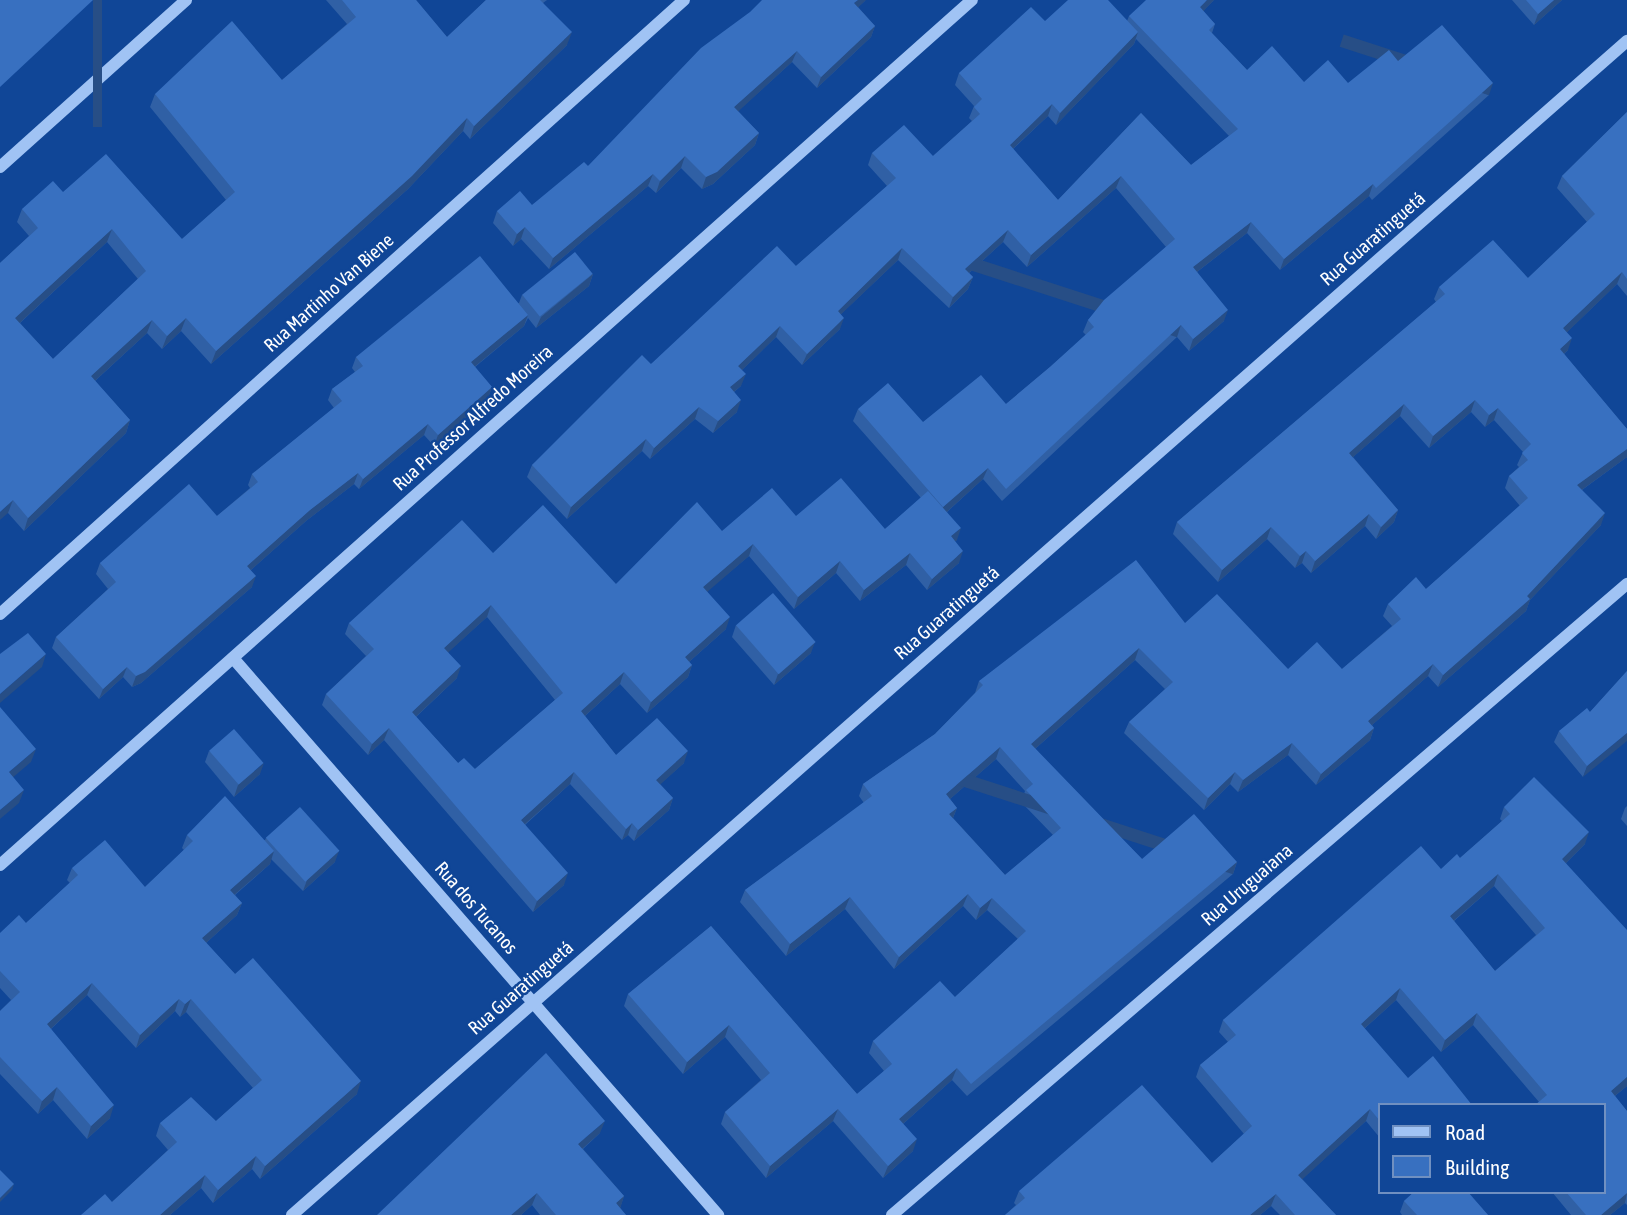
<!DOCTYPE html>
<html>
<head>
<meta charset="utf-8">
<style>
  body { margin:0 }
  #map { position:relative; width:1627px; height:1215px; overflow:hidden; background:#104697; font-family:"Asap Condensed",sans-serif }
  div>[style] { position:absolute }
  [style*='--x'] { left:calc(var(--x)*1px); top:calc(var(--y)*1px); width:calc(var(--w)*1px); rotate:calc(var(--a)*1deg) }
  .minor>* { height:12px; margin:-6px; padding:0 6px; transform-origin:6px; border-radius:6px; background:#a0c3f4 }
  .wall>* { inset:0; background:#3060a5 }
  .shaded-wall>* { inset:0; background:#274e86; transform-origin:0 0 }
  .building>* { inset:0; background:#3870c0; transform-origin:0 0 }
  span { translate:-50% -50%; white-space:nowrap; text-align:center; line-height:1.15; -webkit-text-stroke:5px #104697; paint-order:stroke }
  .street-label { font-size:19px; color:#fff }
  .legend { position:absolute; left:1378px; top:1103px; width:228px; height:91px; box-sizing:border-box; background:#104697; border:2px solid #7090c1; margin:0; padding:9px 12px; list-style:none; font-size:21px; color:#fff }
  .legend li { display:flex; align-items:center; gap:14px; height:35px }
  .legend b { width:35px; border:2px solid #7090c1 }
</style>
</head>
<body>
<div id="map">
  <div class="minor">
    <i style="--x:0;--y:167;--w:250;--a:-41.9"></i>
    <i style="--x:0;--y:614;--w:919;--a:-41.91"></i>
    <i style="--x:233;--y:658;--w:739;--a:48.95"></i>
    <i style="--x:0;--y:865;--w:1301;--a:-41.67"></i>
    <i style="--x:292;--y:1215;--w:1778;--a:-41.33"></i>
    <i style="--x:892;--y:1215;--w:969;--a:-40.65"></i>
  </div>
  <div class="wall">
    <i style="clip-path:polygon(evenodd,326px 0,416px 0,447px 37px,486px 0,547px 0,543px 3px,567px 45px,470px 139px,463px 131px,408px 189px,211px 364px,181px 331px,162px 349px,147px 333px,95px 381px,130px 420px,126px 433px,24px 531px,8px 513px,0 263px,29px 236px,17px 222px,22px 209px,63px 192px,182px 239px,226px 200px,150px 107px,155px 94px,282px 80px,347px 24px,326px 0,107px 242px,138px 279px,53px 359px,20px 323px,107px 242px)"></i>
    <i style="clip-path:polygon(866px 0,858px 7px,875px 26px,871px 37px,817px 88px,792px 62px,738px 111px,759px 133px,755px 145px,713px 184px,702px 189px,681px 168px,656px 193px,648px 186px,549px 269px,521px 239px,513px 246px,493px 223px,497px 211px,532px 205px,588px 166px)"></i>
    <i style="clip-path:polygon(evenodd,1214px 0,1203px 11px,1215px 24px,1212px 33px,1247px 70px,1304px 82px,1348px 83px,1398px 61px,1489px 95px,1372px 200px,1369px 196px,1280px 270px,1247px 233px,1197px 272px,1224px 321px,1189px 351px,1177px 337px,1002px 501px,983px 479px,947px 512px,957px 540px,955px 541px,959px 563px,927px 590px,906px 565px,860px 601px,836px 573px,794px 609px,749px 556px,707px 591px,726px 629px,689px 662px,692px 665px,688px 677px,647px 713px,620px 684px,585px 716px,616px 755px,684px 763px,660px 784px,673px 798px,669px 810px,634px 841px,628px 835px,622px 840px,570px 784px,525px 825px,564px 885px,533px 912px,384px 740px,368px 755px,322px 705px,326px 694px,366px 656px,345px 634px,349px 623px,493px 553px,616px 584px,722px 531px,796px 516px,885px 529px,921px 498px,853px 421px,858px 409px,923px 422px,1006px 404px,1050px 367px,1086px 335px,1083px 332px,1088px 320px,1166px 247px,1116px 188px,1027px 267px,1003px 242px,969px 273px,973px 277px,968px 289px,949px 308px,898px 260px,841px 314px,840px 329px,802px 365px,776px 337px,742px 370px,741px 386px,734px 392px,737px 412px,713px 433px,695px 419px,650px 459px,642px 451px,567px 519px,527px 477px,532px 465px,651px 364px,796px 266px,887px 186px,868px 165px,872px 153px,933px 156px,972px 121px,969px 118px,974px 106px,955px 85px,959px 73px,1045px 21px,1127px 21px,1129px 16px,1214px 0,1136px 39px,1229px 136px,1191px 165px,1141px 113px,1058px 200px,1013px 149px,1048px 116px,1056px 125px,1134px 44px,1136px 39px,1214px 0,487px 617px,555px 700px,475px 769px,458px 763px,416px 717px,457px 678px,448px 652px,487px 617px)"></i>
    <i style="clip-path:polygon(1512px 0,1562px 0,1534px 25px)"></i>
    <i style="clip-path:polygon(evenodd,1627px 112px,1627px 296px,1617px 284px,1567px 332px,1568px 350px,1564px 354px,1627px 429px,1627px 457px,1582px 490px,1601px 525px,1530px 600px,1526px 611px,1438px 687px,1428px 676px,1372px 725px,1374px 728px,1370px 740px,1316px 785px,1288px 755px,1238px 792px,1230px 784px,1204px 810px,1124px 733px,1129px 722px,1165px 689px,1135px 660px,1035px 749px,1142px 859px,1237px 862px,1233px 874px,967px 1096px,952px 1080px,903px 1124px,913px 1151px,883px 1178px,833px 1121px,766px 1178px,721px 1124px,725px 1112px,761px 1080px,725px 1037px,683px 1074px,624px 1006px,628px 994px,711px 926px,857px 1094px,884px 1071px,869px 1053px,873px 1041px,955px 997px,1018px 939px,987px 910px,976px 920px,963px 906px,894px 969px,845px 909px,786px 956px,740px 902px,745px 890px,864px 803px,859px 796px,863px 784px,935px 734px,975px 693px,979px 681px,1185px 623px,1288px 669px,1342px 669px,1392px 626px,1383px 616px,1388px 604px,1426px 589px,1520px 506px,1505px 488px,1509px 476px,1519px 467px,1517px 465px,1523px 452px,1494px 420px,1485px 427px,1471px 412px,1429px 448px,1400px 416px,1353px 457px,1398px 510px,1394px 522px,1376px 539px,1365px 526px,1311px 573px,1302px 563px,1295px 568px,1267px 539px,1218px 582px,1173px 534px,1177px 522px,1436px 302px,1434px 299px,1439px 287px,1528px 278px,1587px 222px,1557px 188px,1562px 176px,1627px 112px,996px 759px,1025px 791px,1021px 802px,1053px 835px,1005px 875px,953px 818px,957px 808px,950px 799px,996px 759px)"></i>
    <i style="clip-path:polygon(593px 274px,589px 286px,536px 328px,528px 318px,524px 326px,475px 367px,492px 387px,488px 398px,434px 446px,424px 435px,359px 489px,354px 484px,306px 521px,251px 570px,252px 587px,141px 683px,132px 687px,123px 677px,99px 699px,52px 648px,56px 637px,108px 589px,96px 574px,100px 563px,217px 516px,250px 488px,248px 485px,252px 474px,334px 408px,328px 400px,332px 389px,355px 372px,352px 368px,356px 357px,519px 303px,522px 295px)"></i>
    <i style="clip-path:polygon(736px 625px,811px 653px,774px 685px,732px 637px)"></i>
    <i style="clip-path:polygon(1627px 671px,1583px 777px,1554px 742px,1559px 731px,1590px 712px)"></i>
    <i style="clip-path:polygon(209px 751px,260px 774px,234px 797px,205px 762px)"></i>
    <i style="clip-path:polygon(1627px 806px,1627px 826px,1621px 819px,1625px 808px)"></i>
    <i style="clip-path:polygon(evenodd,1504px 807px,1585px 844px,1566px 863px,1627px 1086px,1615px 1096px,1627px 1111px,1627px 1205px,1625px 1203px,1610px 1215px,1571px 1215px,1552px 1192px,1604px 1192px,1539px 1102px,1473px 1025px,1441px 1052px,1396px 1000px,1364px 1029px,1380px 1105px,1380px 1138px,1366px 1121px,1302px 1179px,1336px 1215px,1280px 1215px,1271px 1206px,1260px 1215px,1005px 1215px,1016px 1205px,1014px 1203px,1019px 1191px,1212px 1163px,1244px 1134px,1196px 1077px,1200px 1065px,1228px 1042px,1219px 1032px,1223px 1020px,1441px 869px,1460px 858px,1502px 821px,1500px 819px,1504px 807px,1494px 886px,1536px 935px,1495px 971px,1454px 921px,1494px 886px)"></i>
    <i style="clip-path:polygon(187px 835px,265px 840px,266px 838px,335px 862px,303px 891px,271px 859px,270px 864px,235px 895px,242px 903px,237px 915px,206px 943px,235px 974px,357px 1094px,260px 1179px,252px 1169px,213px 1203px,201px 1188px,170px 1215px,81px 1215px,112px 1202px,168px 1150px,156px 1136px,160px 1123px,216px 1121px,253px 1088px,186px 1012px,180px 1017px,175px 1011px,136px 1048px,87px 995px,51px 1029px,110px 1118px,87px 1139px,53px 1100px,38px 1114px,0 1074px,0 1011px,11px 1000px,0 988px,0 933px,26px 923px,70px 883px,67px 880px,72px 868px,145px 887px,184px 850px,182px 848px)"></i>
    <i style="clip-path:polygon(600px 1133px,583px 1149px,624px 1196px,620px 1208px,626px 1215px,540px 1215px,532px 1205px,521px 1215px,377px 1215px)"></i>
    <i style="clip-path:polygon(1414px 1192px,1471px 1192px,1469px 1194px,1488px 1215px,1402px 1215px,1400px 1212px,1404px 1201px)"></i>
  </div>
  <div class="shaded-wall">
    <i style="left:93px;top:0;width:9px;height:127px"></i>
    <i style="clip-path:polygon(858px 0,866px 0,850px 15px,854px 3px)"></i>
    <i style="clip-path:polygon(1207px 0,1214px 0,1196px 19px,1200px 7px)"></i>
    <i style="clip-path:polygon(1554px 0,1562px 0,1534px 25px,1538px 14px)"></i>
    <i style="clip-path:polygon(875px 26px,871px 37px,817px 88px,821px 77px)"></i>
    <i style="clip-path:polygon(572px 32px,567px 45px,470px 139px,474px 126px)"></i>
    <i style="clip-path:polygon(1138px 32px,1134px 44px,1056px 125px,1060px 113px)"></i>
    <i style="clip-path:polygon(797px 51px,792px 62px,730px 119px,734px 107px)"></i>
    <i style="left:1493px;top:83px;width:13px;height:157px;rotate:108deg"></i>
    <i style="clip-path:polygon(1052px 104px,1048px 116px,1005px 156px,1010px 145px)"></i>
    <i style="clip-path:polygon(467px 118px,463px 131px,408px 189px,211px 364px,216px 351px)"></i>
    <i style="clip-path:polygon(759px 133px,755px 145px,713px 184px,702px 189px,706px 177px)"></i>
    <i style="clip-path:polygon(685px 156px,681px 168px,656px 193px,660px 181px)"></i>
    <i style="clip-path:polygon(653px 174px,648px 186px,549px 269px,553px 258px)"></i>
    <i style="clip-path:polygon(1121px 176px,1116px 188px,1027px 267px,1031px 255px)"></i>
    <i style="clip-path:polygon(1373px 184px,1369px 196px,1280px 270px,1284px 259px)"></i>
    <i style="clip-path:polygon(1251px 222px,1247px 233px,1189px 278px,1193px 267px)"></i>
    <i style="clip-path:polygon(525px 227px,521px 239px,513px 246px,517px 234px)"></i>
    <i style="clip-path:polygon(112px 229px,107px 242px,11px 331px,15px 318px)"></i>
    <i style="clip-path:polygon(1008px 230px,1003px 242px,960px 281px,965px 269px)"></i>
    <i style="clip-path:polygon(902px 248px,898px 260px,833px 322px,838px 311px)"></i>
    <i style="clip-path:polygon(1622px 272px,1617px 284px,1559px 340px,1563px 328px)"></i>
    <i style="clip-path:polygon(593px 274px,589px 286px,536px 328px,541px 317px)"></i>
    <i style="clip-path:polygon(973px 277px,968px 289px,949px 308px,953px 297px)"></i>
    <i style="clip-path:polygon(1228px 310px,1224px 321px,1189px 351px,1193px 339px)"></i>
    <i style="clip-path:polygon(528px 315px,524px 326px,467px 373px,471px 362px)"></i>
    <i style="clip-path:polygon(186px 318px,181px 331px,162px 349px,167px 336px)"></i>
    <i style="clip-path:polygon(844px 318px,840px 329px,802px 365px,807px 354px)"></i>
    <i style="clip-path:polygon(152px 320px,147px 333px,86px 389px,91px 376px)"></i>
    <i style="left:1181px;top:325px;width:13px;height:240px;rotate:108deg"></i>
    <i style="clip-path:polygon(780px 326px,776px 337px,734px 378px,738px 366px)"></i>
    <i style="clip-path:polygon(1572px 338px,1568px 350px,1556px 361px,1560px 349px)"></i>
    <i style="clip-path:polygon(746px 374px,741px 386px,725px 399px,730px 387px)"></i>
    <i style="clip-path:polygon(492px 387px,488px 398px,434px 446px,438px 435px)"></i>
    <i style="clip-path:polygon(741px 400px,737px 412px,713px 433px,718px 421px)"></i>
    <i style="clip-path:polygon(1475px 400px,1471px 412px,1429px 448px,1433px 436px)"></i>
    <i style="clip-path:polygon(1404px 404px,1400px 416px,1344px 465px,1349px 453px)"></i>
    <i style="clip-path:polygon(699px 407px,695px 419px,650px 459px,654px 448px)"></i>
    <i style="clip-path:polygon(1498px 408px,1494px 420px,1485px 427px,1489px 415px)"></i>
    <i style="clip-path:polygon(130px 420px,126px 433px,24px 531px,28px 518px)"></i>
    <i style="clip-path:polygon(428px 424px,424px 435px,359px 489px,363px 479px)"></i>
    <i style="clip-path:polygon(646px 439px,642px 451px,567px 519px,571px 507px)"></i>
    <i style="clip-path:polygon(1627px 449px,1627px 457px,1572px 497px,1577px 485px)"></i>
    <i style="clip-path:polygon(988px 468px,983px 479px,939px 519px,943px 507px)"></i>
    <i style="clip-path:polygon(358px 473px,354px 484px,306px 521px,243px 577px,247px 566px,310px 510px)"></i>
    <i style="clip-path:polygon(13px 500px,8px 513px,0 520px,0 512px)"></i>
    <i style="clip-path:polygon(1398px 510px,1394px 522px,1376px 539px,1381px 527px)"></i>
    <i style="clip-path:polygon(1605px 513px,1601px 525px,1530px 600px,1526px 611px,1438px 687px,1443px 675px,1527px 596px)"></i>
    <i style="clip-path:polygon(1369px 514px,1365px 526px,1311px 573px,1315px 561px)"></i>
    <i style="clip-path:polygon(1271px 527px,1267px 539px,1218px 582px,1222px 570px)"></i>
    <i style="clip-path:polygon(961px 528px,957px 540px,947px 548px,951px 536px)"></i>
    <i style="clip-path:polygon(753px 544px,749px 556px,699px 599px,703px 587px)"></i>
    <i style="clip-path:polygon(963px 551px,959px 563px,927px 590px,932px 579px)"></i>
    <i style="clip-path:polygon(1306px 551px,1302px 563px,1295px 568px,1300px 556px)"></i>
    <i style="clip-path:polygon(910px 553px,906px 565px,860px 601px,864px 590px)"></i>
    <i style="clip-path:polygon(840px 561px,836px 573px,794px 609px,798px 597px)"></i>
    <i style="clip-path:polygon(256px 576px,252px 587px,141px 683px,132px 687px,136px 676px)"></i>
    <i style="clip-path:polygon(491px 605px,487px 617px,440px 660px,444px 648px)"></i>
    <i style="clip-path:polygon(730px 617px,726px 629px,681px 669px,685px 657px)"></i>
    <i style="clip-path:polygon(815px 642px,811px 653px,774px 685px,778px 674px)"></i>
    <i style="clip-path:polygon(1139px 648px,1135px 660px,1027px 756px,1031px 744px)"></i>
    <i style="clip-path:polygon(46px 654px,42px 667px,0 703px,0 694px)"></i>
    <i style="clip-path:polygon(1433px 664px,1428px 676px,1363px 733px,1368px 721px)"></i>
    <i style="clip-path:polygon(692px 665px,688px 677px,647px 713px,651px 702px)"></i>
    <i style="clip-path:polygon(461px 666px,457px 678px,408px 724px,412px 712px)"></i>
    <i style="clip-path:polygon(127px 667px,123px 677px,99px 699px,103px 689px)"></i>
    <i style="clip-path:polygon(624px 672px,620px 684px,577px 723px,581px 711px)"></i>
    <i style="clip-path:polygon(389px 728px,384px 740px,368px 755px,372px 744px)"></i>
    <i style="clip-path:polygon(1374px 728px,1370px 740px,1316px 785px,1321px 774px)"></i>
    <i style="clip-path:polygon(1627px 733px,1627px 741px,1583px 777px,1587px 766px)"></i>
    <i style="clip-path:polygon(1292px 743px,1288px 755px,1238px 792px,1243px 780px)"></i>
    <i style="clip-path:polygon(1000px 747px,996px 759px,942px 806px,946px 794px)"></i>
    <i style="clip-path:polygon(36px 749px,31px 762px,4px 785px,9px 772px)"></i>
    <i style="clip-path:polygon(688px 751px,684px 763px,652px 792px,656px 780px)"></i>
    <i style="clip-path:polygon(264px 763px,260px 774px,234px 797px,238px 785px)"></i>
    <i style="clip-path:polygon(574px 772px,570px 784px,516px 832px,521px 820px)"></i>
    <i style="clip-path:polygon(1235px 772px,1230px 784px,1204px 810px,1208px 798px)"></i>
    <i style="clip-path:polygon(24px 790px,19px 803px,0 819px,0 810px)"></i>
    <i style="clip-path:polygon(673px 798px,669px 810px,634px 841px,638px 830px)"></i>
    <i style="clip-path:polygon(957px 808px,952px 820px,949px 814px)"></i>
    <i style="clip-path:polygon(632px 823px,628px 835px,622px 840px,626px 829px)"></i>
    <i style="clip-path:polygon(1589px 832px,1585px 844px,1558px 871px,1562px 859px)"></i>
    <i style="clip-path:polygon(274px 851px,270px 864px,226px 902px,230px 890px)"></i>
    <i style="clip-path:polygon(339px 851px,335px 862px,303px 891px,307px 880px)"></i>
    <i style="left:1237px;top:862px;width:13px;height:346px;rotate:108deg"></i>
    <i style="clip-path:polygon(568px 873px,564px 885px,533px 912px,537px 901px)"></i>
    <i style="clip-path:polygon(1498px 874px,1494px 886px,1445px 928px,1450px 916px)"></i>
    <i style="clip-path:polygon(968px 894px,963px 906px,894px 969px,899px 957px)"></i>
    <i style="clip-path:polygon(850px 897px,845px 909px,786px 956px,790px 944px)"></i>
    <i style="clip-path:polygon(992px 898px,987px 910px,976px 920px,980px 908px)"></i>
    <i style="clip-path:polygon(242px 903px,237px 915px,197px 951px,202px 938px)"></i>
    <i style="clip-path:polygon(92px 983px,87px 995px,42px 1037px,47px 1024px)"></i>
    <i style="clip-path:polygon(1400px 988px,1396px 1000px,1356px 1036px,1361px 1024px)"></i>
    <i style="clip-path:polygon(179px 999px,175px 1011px,136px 1048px,140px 1035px)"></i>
    <i style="clip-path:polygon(191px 999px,186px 1012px,180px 1017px,185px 1004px)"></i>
    <i style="clip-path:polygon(1477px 1013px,1473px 1025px,1441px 1052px,1445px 1040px)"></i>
    <i style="clip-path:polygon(729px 1025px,725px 1037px,683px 1074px,687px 1062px)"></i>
    <i style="clip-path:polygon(957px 1068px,952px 1080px,895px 1131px,899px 1119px)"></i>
    <i style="clip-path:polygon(1627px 1077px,1627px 1086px,1606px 1103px,1611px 1091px)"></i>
    <i style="clip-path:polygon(361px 1081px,357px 1094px,260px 1179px,265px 1166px)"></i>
    <i style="clip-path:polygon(57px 1087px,53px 1100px,38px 1114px,42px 1101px)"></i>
    <i style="clip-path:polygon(114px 1105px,110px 1118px,87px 1139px,91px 1126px)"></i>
    <i style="clip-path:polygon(838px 1109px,833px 1121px,766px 1178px,770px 1166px)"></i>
    <i style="clip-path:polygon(1370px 1109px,1366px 1121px,1294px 1187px,1298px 1175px)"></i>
    <i style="clip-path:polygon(605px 1121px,600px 1133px,574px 1156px,578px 1144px)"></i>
    <i style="clip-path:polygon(917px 1139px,913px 1151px,883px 1178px,888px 1166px)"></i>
    <i style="clip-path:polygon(256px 1156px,252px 1169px,213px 1203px,218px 1190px)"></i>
    <i style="clip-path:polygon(205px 1175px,201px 1188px,170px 1215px,160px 1215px)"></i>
    <i style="clip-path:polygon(14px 1184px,12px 1190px,0 1202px,0 1198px)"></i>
    <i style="clip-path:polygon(537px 1193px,532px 1205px,521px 1215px,511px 1215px)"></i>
    <i style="clip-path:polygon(1627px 1193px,1625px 1203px,1610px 1215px,1601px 1215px)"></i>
    <i style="clip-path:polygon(1276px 1194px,1271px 1206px,1260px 1215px,1250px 1215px)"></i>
    <i style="clip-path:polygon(624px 1196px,620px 1209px,616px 1203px)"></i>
  </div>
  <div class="building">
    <i style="clip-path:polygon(0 0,93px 0,0 87px)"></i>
    <i style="clip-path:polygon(evenodd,342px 0,416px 0,447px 37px,486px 0,540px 0,572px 32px,474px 126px,467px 118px,412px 176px,216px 351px,186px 318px,167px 336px,152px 320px,91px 376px,130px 420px,28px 518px,13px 500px,0 512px,0 263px,38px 228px,22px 209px,53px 181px,63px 192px,106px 154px,182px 239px,235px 192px,155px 94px,232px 21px,282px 80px,356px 17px,342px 0,112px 229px,146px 271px,53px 359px,15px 318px,112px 229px)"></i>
    <i style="clip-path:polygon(762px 0,858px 0,854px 3px,875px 26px,821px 77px,797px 51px,734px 107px,759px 133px,717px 172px,706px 177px,685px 156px,660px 181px,653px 174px,553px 258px,525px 227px,517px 234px,497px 211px,520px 191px,532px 205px,584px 162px,588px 166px,701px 48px,750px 12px)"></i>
    <i style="clip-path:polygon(1068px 0,1108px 0,1138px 32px,1060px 113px,1052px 104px,1010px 145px,1058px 200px,1141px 113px,1191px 165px,1238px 129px,1129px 16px,1146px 0,1207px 0,1200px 7px,1215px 24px,1209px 30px,1247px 70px,1272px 46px,1304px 82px,1328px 60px,1348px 83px,1389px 50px,1398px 61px,1442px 25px,1493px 83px,1376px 188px,1373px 184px,1284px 259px,1251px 222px,1193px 267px,1228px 310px,1193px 339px,1181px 325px,1006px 489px,988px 468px,943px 507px,858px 409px,888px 383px,923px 422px,981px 375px,1006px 404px,1050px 367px,1094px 327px,1088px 320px,1104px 300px,1175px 239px,1121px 176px,1031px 255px,1008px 230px,965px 269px,973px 277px,953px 297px,902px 248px,838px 311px,844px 318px,807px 354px,780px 326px,738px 366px,746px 374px,730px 387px,741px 400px,718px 421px,699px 407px,654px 448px,646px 439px,571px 507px,532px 465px,642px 355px,651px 364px,777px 246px,796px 266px,896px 178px,872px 153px,904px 125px,933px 156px,980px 114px,974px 107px,982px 99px,959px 73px,1031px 7px,1045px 21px)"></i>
    <i style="clip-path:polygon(1526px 0,1554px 0,1538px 14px)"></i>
    <i style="clip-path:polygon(evenodd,1627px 112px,1627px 279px,1622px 272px,1563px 328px,1572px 338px,1560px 349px,1627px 429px,1627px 449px,1577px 485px,1605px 513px,1527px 596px,1530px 599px,1443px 675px,1433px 664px,1368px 721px,1374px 728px,1321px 774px,1292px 743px,1243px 780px,1235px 772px,1208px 798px,1129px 722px,1173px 682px,1139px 648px,1031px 744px,1142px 859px,1194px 814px,1237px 862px,971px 1084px,957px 1068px,899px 1119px,917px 1139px,888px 1166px,838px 1109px,770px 1166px,725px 1112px,770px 1073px,729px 1025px,687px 1062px,628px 994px,711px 926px,857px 1094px,892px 1064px,873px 1041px,940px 981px,955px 997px,1026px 931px,992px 898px,980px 908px,968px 894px,899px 957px,850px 897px,790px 944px,745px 890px,872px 796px,863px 784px,935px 734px,983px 685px,979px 681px,1136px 560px,1185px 623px,1217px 594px,1288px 669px,1317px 642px,1342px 669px,1401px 619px,1388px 604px,1416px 577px,1426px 589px,1528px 498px,1509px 476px,1528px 460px,1522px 453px,1531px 444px,1498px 408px,1489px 415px,1475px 400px,1433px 436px,1404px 404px,1349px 453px,1398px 510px,1381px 527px,1369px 514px,1315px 561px,1306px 551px,1300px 556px,1271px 527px,1222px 570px,1177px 522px,1445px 294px,1439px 287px,1493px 240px,1528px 278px,1595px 214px,1562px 176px,1627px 112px,1000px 747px,1033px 784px,1026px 790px,1061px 828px,1005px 875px,949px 814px,957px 808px,946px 794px,1000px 747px)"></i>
    <i style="left:575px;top:252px;width:28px;height:68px;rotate:51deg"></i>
    <i style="clip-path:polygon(480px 256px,528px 315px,471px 362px,492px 387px,438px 435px,428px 424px,363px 479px,358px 473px,310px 510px,247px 566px,256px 576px,145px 672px,136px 676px,127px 667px,103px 689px,56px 637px,116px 582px,100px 563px,189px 484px,217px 516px,258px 482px,252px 474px,342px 401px,332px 389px,363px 366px,356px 357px)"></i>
    <i style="clip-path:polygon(evenodd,841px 478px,885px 529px,928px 491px,961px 528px,951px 536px,963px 551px,932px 579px,910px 553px,864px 590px,840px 561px,798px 597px,753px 544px,703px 587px,730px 617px,685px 657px,692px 665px,651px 702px,624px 672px,581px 711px,616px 755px,657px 718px,688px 751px,656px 780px,673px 798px,638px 830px,632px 823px,626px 829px,574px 772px,521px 820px,568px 873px,537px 901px,389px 728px,372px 744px,326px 694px,374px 649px,349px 623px,462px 520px,493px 553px,543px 505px,616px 584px,697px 502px,722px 531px,772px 488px,796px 516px,841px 478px,491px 605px,563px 693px,475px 769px,464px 758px,458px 763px,412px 712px,461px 666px,444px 648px,491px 605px)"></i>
    <i style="left:773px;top:593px;width:65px;height:49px;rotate:49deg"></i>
    <i style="clip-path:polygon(28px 633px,46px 654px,0 694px,0 654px)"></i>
    <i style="clip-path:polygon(1627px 671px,1627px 733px,1587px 766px,1559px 731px,1587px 708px,1590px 712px)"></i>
    <i style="clip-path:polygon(0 707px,36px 749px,9px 772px,24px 790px,0 810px)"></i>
    <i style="left:234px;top:729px;width:45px;height:33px;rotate:49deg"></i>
    <i style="clip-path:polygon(evenodd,1534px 777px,1589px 832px,1562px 859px,1627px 930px,1627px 1077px,1611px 1091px,1627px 1111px,1627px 1193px,1601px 1215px,1586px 1215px,1566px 1192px,1604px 1192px,1604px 1105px,1535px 1105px,1547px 1095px,1477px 1013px,1445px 1040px,1400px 988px,1361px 1024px,1408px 1078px,1433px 1056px,1472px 1105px,1380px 1105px,1380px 1121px,1370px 1109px,1298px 1175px,1336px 1215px,1295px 1215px,1276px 1194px,1250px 1215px,1005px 1215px,1025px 1198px,1019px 1191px,1142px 1085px,1212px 1163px,1252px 1126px,1200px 1065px,1236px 1035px,1223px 1020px,1421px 846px,1441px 869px,1457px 854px,1460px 858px,1510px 814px,1504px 807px,1534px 777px,1498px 874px,1545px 928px,1495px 971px,1450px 916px,1498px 874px)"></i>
    <i style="clip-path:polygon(225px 796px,274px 851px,230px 890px,242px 903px,202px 938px,235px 974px,253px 958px,361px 1081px,265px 1166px,256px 1156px,218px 1190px,205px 1175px,160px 1215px,81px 1215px,105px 1194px,112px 1202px,177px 1142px,160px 1123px,191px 1097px,216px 1121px,262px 1080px,191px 999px,185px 1004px,179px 999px,140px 1035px,92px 983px,47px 1024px,114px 1105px,91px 1126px,57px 1087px,42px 1101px,0 1057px,0 1011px,20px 992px,0 971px,0 933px,19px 915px,26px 923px,78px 875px,72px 868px,105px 840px,145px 887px,193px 841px,187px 835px)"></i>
    <i style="left:300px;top:807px;width:59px;height:46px;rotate:48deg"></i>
    <i style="clip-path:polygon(546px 1053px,605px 1121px,578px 1144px,624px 1196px,616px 1203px,626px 1215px,556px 1215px,537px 1193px,511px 1215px,377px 1215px)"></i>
    <i style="clip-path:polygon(0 1170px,14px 1184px,0 1198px)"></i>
    <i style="clip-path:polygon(1414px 1192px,1468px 1192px,1488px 1215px,1417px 1215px,1404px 1201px)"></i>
  </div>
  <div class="street-label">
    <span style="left:1373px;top:239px;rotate:-41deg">Rua Guaratinguetá</span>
    <span style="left:329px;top:293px;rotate:-42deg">Rua Martinho Van Biene</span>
    <span style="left:473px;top:418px;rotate:-42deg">Rua Professor Alfredo Moreira</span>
    <span style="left:947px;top:613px;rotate:-41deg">Rua Guaratinguetá</span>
    <span style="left:1247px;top:885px;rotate:-41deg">Rua Uruguaiana</span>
    <span style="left:476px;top:908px;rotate:49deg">Rua dos Tucanos</span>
    <span style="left:521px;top:988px;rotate:-41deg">Rua Guaratinguetá</span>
  </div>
  <ul class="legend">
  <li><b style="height:9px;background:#a0c3f4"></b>Road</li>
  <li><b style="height:19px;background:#3870c0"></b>Building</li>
  </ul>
</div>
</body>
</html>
